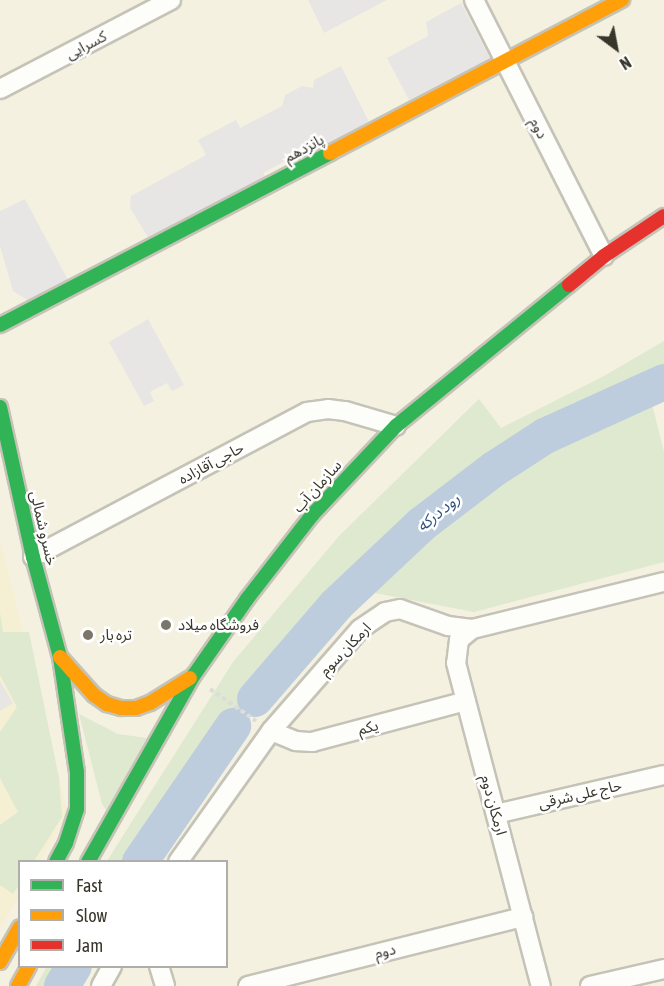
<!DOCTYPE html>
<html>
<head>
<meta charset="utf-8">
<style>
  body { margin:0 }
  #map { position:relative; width:664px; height:986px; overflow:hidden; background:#f4f1e1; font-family:"Asap Condensed","Noto Sans Arabic",sans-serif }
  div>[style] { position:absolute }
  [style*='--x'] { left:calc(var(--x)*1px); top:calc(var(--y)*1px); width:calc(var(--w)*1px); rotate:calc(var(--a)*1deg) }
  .built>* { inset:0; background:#f5efd4 }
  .green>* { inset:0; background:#dee9cf }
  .river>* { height:36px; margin:-18px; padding:0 18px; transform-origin:18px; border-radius:18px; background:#bdcdde }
  .building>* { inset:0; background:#e7e6e4 }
  .path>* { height:4px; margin-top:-2px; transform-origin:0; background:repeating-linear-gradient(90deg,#dddcd7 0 4.5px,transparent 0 7.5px) }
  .roads { filter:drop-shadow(2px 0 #c5c3b7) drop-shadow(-2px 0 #c5c3b7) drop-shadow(0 2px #c5c3b7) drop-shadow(0 -2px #c5c3b7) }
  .street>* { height:18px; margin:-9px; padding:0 9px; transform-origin:9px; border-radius:9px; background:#fdfdfa }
  .fast>* { height:14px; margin:-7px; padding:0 7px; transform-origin:7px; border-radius:7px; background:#30b455 }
  .slow>* { height:14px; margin:-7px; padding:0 7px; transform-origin:7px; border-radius:7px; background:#ff9f0a }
  .jam>* { height:14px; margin:-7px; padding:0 7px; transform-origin:7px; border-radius:7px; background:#e5322d }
  .dots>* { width:16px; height:16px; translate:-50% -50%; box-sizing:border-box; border:3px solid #fff; border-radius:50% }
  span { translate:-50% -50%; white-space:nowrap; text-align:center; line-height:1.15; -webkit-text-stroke:5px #fff; paint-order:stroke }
  .street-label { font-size:15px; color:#38352a }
  .poi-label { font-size:15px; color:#38352a }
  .left { translate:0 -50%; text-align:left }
  .water-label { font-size:16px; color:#31527d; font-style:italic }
  .legend { position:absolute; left:18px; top:860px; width:210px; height:108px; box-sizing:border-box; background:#fff; border:2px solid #afaeaa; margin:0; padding:8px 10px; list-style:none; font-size:18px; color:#38352a }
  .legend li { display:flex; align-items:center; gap:12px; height:30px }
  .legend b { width:30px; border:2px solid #afaeaa }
  .north { position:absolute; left:586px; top:18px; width:60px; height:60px; -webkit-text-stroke:4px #fff; paint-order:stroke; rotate:148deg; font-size:16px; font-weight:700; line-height:24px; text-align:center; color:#38352a }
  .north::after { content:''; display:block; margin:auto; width:21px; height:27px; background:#38352a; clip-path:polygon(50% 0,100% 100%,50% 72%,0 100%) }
</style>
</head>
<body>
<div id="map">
  <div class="built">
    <i style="clip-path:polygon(0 538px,68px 814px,40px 861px,20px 862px,19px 896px,0 929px)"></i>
  </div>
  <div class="green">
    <i style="clip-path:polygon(664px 341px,664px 377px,551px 426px,406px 526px,288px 643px,129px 861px,107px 861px,233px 662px,339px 536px,479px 399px,501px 428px,604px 376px)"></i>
    <i style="clip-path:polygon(652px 404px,664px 452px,664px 562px,474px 612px,364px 591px,444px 518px,548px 446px)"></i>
    <i style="clip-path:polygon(0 613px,3px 632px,29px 632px,59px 778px,62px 817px,34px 861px,20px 862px,19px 885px,13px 894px,0 885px,0 825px,18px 812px,0 778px,0 732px,17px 707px,0 675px)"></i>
    <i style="clip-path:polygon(79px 714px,118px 734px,147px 738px,106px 810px,102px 804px)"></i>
    <i style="clip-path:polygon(47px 966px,66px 967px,55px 986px,36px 986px)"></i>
  </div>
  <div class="river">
    <i style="--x:255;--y:699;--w:124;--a:-49.2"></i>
    <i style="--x:336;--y:605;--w:118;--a:-43.3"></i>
    <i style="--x:422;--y:524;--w:91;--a:-37.4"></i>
    <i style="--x:494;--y:469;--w:61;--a:-32.9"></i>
    <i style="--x:545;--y:436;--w:131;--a:-24.4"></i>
    <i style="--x:140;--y:862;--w:165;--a:-55.6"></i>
    <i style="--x:62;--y:986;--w:23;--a:-59"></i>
  </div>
  <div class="building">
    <i style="clip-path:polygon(308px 0,387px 0,324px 33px)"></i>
    <i style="clip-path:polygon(461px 3px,490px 58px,409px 100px,387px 58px,428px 36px,426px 22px)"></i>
    <i style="clip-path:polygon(341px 66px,370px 124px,306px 155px,304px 151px,263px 173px,266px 178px,148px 237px,130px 208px,131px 196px,206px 155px,198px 140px,236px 120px,240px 128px,282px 106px,285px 95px,302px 86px,313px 88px,314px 80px)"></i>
    <i style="clip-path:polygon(25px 199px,68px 280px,29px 301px,13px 291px,0 246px,0 211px)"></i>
    <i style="clip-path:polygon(148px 319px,184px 385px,172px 391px,167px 383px,150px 392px,154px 401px,144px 406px,109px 342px)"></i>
    <i style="clip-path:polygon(0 681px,13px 703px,0 711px)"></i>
  </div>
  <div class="path">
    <i style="--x:210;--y:689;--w:56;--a:34.8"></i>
  </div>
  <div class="roads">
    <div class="street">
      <i style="--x:474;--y:0;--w:287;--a:63.1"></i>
      <i style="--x:0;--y:89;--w:193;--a:-27.5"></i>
      <i style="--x:33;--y:557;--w:310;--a:-27.9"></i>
      <i style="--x:307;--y:412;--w:21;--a:-8"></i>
      <i style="--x:328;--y:409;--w:17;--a:7"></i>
      <i style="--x:345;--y:411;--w:53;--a:16.4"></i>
      <i style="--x:472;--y:629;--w:17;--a:140"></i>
      <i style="--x:459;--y:640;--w:23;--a:97"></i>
      <i style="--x:456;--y:663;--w:334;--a:75.3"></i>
      <i style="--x:271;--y:731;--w:27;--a:22"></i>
      <i style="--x:296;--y:741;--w:16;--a:4"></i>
      <i style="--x:312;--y:742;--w:159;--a:-14.9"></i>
      <i style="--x:496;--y:814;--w:172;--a:-13.1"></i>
      <i style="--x:178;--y:862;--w:161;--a:-54.6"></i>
      <i style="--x:271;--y:731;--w:135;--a:-48.9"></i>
      <i style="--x:360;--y:629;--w:30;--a:-34"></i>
      <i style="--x:385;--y:612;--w:15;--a:-11"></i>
      <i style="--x:400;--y:609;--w:51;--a:19.5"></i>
      <i style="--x:448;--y:626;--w:24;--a:7"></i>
      <i style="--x:472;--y:629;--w:198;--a:-13.8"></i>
      <i style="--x:159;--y:966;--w:21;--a:73"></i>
      <i style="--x:101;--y:986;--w:23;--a:-61"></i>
      <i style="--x:248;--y:986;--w:284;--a:-14.1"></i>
      <i style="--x:590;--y:986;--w:76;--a:-12.9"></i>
    </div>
    <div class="fast">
      <i style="--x:0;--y:325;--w:372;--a:-27.5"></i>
      <i style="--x:0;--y:407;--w:154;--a:77.6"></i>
      <i style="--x:33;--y:557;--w:104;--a:74.9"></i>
      <i style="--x:60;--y:657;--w:116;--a:81.6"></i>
      <i style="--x:77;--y:772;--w:37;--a:90"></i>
      <i style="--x:77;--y:809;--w:36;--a:108"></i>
      <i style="--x:66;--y:843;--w:21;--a:118"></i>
      <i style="--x:88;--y:862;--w:215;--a:-60.5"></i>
      <i style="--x:194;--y:675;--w:93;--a:-55.1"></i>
      <i style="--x:247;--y:599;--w:108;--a:-52.2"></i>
      <i style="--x:313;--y:514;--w:121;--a:-46.7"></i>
      <i style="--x:396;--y:426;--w:223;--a:-39.2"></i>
    </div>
    <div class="slow">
      <i style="--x:330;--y:153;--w:330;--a:-27.7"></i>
      <i style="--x:60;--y:657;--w:51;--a:48.2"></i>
      <i style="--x:94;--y:695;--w:16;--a:35"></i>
      <i style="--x:107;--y:704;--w:15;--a:16"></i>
      <i style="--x:121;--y:708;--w:15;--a:0"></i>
      <i style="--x:136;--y:708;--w:15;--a:-20"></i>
      <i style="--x:150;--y:703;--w:47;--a:-32"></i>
      <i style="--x:0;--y:962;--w:40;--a:-60.3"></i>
      <i style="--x:18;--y:986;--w:23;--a:-61"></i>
    </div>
    <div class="jam">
      <i style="--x:569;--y:285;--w:45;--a:-39.6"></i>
      <i style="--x:604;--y:256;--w:72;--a:-33.7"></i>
    </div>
  </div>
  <div class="dots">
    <i style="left:166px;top:625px;background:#7a776a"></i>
    <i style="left:88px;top:635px;background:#7a776a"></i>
  </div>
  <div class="street-label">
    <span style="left:86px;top:45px;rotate:-28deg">کسرایی</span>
    <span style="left:539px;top:128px;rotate:63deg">دوم</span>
    <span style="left:304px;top:148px;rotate:-28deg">پانزدهم</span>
    <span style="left:211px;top:463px;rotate:-28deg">حاجی آقازاده</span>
    <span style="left:317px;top:486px;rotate:-48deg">سازمان آب</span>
    <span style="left:44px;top:528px;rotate:77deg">خسرو شمالی</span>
    <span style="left:345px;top:649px;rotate:-46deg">ارمکان سوم</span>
    <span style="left:368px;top:727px;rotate:-15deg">یکم</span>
    <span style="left:580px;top:794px;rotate:-13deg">حاج علی شرقی</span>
    <span style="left:494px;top:805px;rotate:75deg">ارمکان دوم</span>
    <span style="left:385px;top:951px;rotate:-14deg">دوم</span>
  </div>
  <div class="poi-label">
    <span class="left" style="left:178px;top:625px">فروشگاه میلاد</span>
    <span class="left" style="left:100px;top:635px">تره بار</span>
  </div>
  <div class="water-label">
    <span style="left:438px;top:512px;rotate:-39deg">رود درکه</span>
  </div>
  <ul class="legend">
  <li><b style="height:8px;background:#30b455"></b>Fast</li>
  <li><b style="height:8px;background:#ff9f0a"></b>Slow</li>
  <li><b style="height:8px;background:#e5322d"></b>Jam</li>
  </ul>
  <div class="north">N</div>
</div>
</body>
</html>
